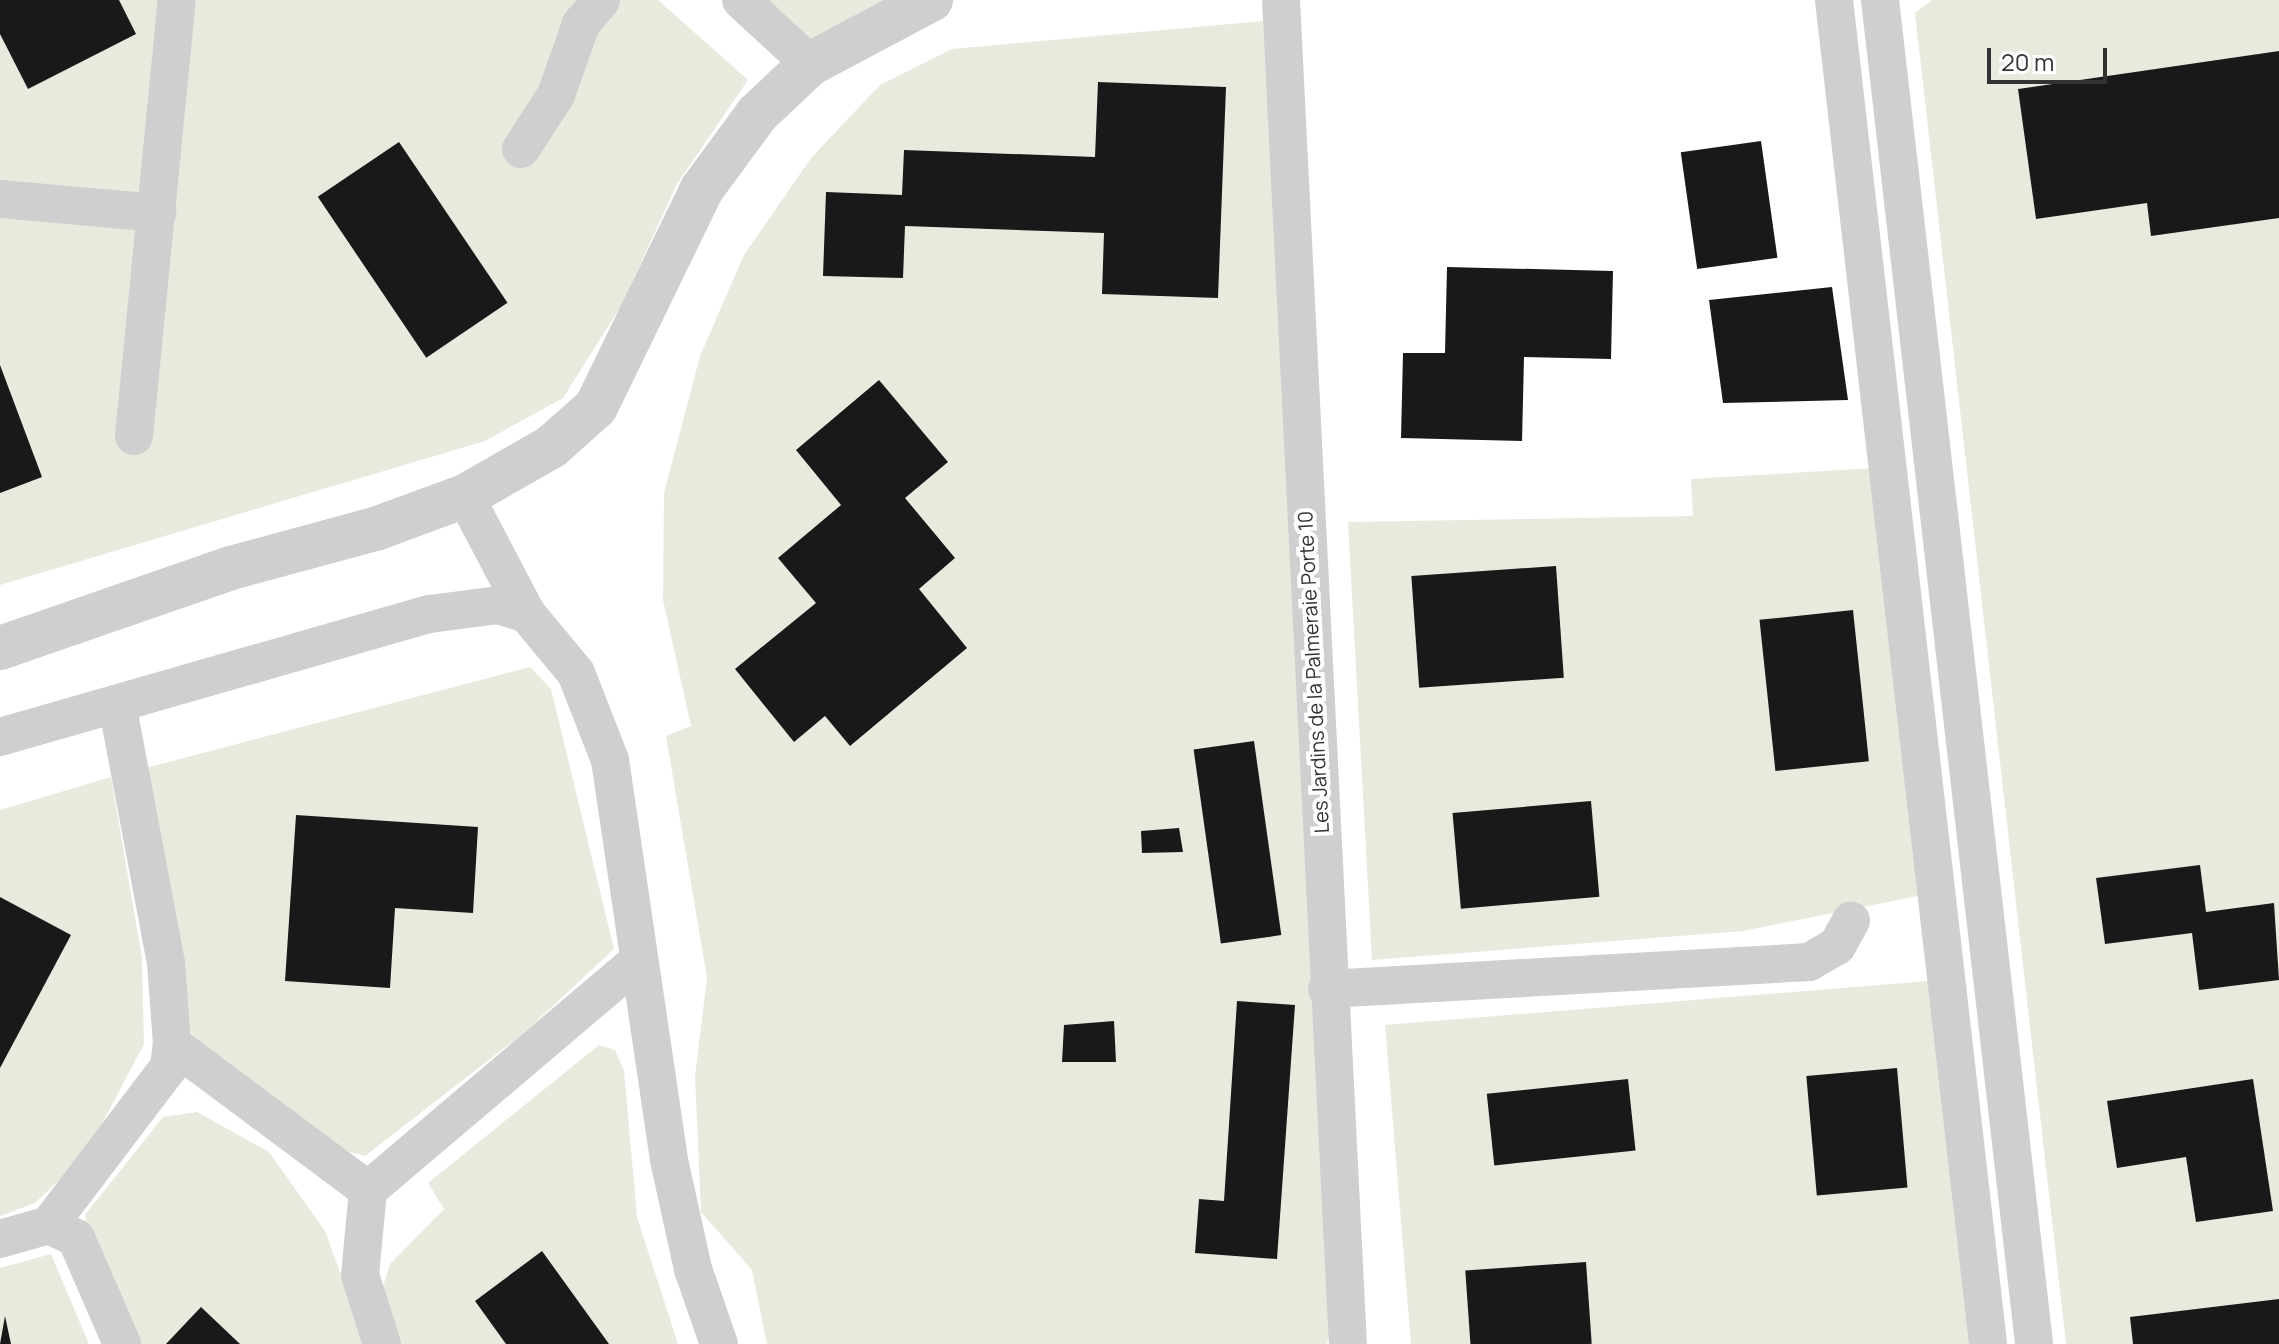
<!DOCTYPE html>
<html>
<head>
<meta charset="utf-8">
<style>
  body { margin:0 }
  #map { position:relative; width:2279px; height:1344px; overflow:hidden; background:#fff; font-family:Manrope,sans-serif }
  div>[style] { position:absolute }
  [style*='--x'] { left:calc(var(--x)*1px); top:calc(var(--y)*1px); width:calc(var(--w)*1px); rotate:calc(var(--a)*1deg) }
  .green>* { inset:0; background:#e6ebde }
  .building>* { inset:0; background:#191919; transform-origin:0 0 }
  .minor>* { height:38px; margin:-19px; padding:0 19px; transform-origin:19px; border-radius:19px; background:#cfcfcf }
  .tertiary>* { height:44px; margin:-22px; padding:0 22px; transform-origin:22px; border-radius:22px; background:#cfcfcf }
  span { translate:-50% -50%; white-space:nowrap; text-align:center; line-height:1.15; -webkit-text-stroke:8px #fff; paint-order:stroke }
  .street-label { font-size:20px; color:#323232 }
  .scale { position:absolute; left:1987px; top:48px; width:120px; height:36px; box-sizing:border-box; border:4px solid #323232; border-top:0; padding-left:10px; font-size:24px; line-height:28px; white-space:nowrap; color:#323232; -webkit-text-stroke:6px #fff; paint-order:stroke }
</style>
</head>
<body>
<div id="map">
  <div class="green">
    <i style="clip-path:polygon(0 0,658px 0,748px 80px,677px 184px,621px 306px,563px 398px,485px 441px,0 585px)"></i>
    <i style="clip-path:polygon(750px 0,890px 0,810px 52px)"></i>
    <i style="clip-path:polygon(1932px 0,2279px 0,2279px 1344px,2066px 1344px,1915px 13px)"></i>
    <i style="clip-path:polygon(1263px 21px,1332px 1323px,1327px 1344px,767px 1344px,752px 1270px,701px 1212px,695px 1076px,707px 978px,666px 736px,691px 726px,663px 600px,664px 493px,700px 356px,744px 255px,811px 158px,880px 85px,952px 49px)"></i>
    <i style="clip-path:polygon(1875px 468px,1923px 895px,1743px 931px,1372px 960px,1348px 522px,1693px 516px,1691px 479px)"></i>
    <i style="clip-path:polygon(530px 667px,551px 689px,614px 949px,526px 1031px,365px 1156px,305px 1140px,193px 1043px,138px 770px)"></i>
    <i style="clip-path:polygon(111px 777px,142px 958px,144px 1044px,86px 1154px,35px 1203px,0 1216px,0 810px)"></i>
    <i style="clip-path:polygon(1940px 980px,1981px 1344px,1411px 1344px,1385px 1025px)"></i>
    <i style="clip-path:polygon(599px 1045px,615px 1050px,624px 1071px,637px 1217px,678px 1344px,398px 1344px,380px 1296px,390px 1264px,444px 1209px,428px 1183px)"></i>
    <i style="clip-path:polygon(197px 1112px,269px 1152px,325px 1231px,366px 1344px,125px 1344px,96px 1279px,85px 1215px,163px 1117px)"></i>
    <i style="clip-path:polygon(51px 1254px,89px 1344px,0 1344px,0 1268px)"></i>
  </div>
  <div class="building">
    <i style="clip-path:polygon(0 0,119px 0,136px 34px,28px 89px,0 34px)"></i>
    <i style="clip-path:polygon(2279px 51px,2279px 218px,2151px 236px,2147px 203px,2036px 219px,2018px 89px)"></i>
    <i style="clip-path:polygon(1098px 82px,1226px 87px,1218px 298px,1102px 294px,1104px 233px,905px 226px,903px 278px,823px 276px,826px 192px,902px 195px,904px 150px,1095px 157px)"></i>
    <i style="left:1761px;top:141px;width:118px;height:81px;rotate:82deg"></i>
    <i style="left:399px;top:142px;width:194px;height:98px;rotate:56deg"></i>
    <i style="clip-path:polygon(1447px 267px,1613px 271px,1611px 359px,1524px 357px,1522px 441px,1401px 438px,1403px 353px,1445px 353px)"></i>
    <i style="clip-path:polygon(1832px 287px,1848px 400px,1723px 403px,1709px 300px)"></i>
    <i style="clip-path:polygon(0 365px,42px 477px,0 493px)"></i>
    <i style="clip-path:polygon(879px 380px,948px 462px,905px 498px,955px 558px,919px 589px,967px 648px,850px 746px,825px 716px,794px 742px,735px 669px,816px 603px,778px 558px,841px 505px,796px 450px)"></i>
    <i style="left:1556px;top:566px;width:112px;height:145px;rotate:86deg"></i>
    <i style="left:1853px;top:610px;width:152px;height:94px;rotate:84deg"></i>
    <i style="left:1254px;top:741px;width:196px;height:61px;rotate:82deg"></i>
    <i style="left:1591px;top:801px;width:96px;height:139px;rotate:85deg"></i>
    <i style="clip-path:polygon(296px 815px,478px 827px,473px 913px,395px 908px,390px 988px,285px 981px)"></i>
    <i style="clip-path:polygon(1179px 828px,1183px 852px,1142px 853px,1141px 831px)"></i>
    <i style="clip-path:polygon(2200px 865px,2206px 912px,2274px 903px,2279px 980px,2199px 990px,2192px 933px,2105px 944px,2096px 878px)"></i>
    <i style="clip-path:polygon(0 897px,71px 935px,0 1068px)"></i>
    <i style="clip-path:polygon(1237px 1001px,1295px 1005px,1277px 1259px,1195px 1253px,1199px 1199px,1224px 1201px)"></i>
    <i style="clip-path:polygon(1114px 1021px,1116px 1062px,1062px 1062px,1064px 1025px)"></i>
    <i style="left:1897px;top:1068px;width:120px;height:91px;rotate:85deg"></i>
    <i style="left:1628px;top:1079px;width:72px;height:142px;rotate:84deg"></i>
    <i style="clip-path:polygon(2253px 1079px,2273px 1211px,2196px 1222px,2186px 1157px,2117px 1168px,2107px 1101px)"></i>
    <i style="clip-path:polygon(542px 1251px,609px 1344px,506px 1344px,475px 1301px)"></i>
    <i style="left:1586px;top:1262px;width:82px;height:121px;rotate:86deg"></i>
    <i style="clip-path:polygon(2279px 1299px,2279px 1344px,2133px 1344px,2130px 1317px)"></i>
    <i style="clip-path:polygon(201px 1307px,240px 1344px,166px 1344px)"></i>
    <i style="clip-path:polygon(5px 1316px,11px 1344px,0 1344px)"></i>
  </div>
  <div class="minor">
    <i style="--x:741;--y:0;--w:94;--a:42.8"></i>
    <i style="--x:1281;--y:0;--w:1346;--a:87.15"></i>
    <i style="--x:1834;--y:0;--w:1353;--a:83.46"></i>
    <i style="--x:1880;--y:0;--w:1353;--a:83.46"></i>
    <i style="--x:521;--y:149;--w:64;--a:-57.1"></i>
    <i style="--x:556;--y:95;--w:75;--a:-70.6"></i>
    <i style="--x:581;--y:24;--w:31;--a:-50"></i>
    <i style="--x:0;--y:199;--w:158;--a:5.1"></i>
    <i style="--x:134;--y:436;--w:438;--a:-84.4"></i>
    <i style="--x:465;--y:496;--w:133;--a:62.3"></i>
    <i style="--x:0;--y:737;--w:447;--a:-16"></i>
    <i style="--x:430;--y:614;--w:69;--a:-7.5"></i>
    <i style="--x:498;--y:605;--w:30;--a:17"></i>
    <i style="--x:527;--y:614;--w:77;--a:50.3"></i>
    <i style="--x:576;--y:673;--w:93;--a:68.7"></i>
    <i style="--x:610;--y:760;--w:404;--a:81.6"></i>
    <i style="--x:669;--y:1160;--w:112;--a:77.6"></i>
    <i style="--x:693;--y:1269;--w:79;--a:70.9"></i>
    <i style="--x:1327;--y:989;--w:483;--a:-3.2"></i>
    <i style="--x:1809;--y:962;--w:32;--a:-30"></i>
    <i style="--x:1837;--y:946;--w:29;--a:-61"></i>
    <i style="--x:172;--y:1044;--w:244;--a:36.7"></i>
    <i style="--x:49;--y:1225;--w:198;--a:-52.8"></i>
    <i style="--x:169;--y:1067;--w:23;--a:-83"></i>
    <i style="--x:172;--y:1044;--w:81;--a:-94.2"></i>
    <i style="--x:166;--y:963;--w:264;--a:-100.7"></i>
    <i style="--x:0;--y:1239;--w:51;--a:-15.9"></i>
    <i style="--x:49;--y:1225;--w:30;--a:26"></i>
    <i style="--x:76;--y:1238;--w:116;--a:66.5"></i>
    <i style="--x:382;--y:1344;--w:72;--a:-107.7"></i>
    <i style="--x:360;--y:1275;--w:85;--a:-84.6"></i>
    <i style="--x:368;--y:1190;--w:355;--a:-40.3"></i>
  </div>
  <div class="tertiary">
    <i style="--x:0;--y:648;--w:244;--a:-19.1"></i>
    <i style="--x:231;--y:568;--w:152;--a:-15.2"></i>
    <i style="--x:378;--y:528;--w:93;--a:-20.2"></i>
    <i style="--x:465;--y:496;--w:99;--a:-29.7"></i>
    <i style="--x:551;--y:447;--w:60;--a:-41.6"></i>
    <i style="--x:596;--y:407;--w:242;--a:-64.1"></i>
    <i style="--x:702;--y:189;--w:93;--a:-53.7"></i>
    <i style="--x:757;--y:114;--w:73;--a:-43.3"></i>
    <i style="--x:810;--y:64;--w:137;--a:-27.9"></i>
  </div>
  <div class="street-label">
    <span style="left:1313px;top:672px;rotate:-93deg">Les Jardins de la Palmeraie Porte 10</span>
  </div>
  <div class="scale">20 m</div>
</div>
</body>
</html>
